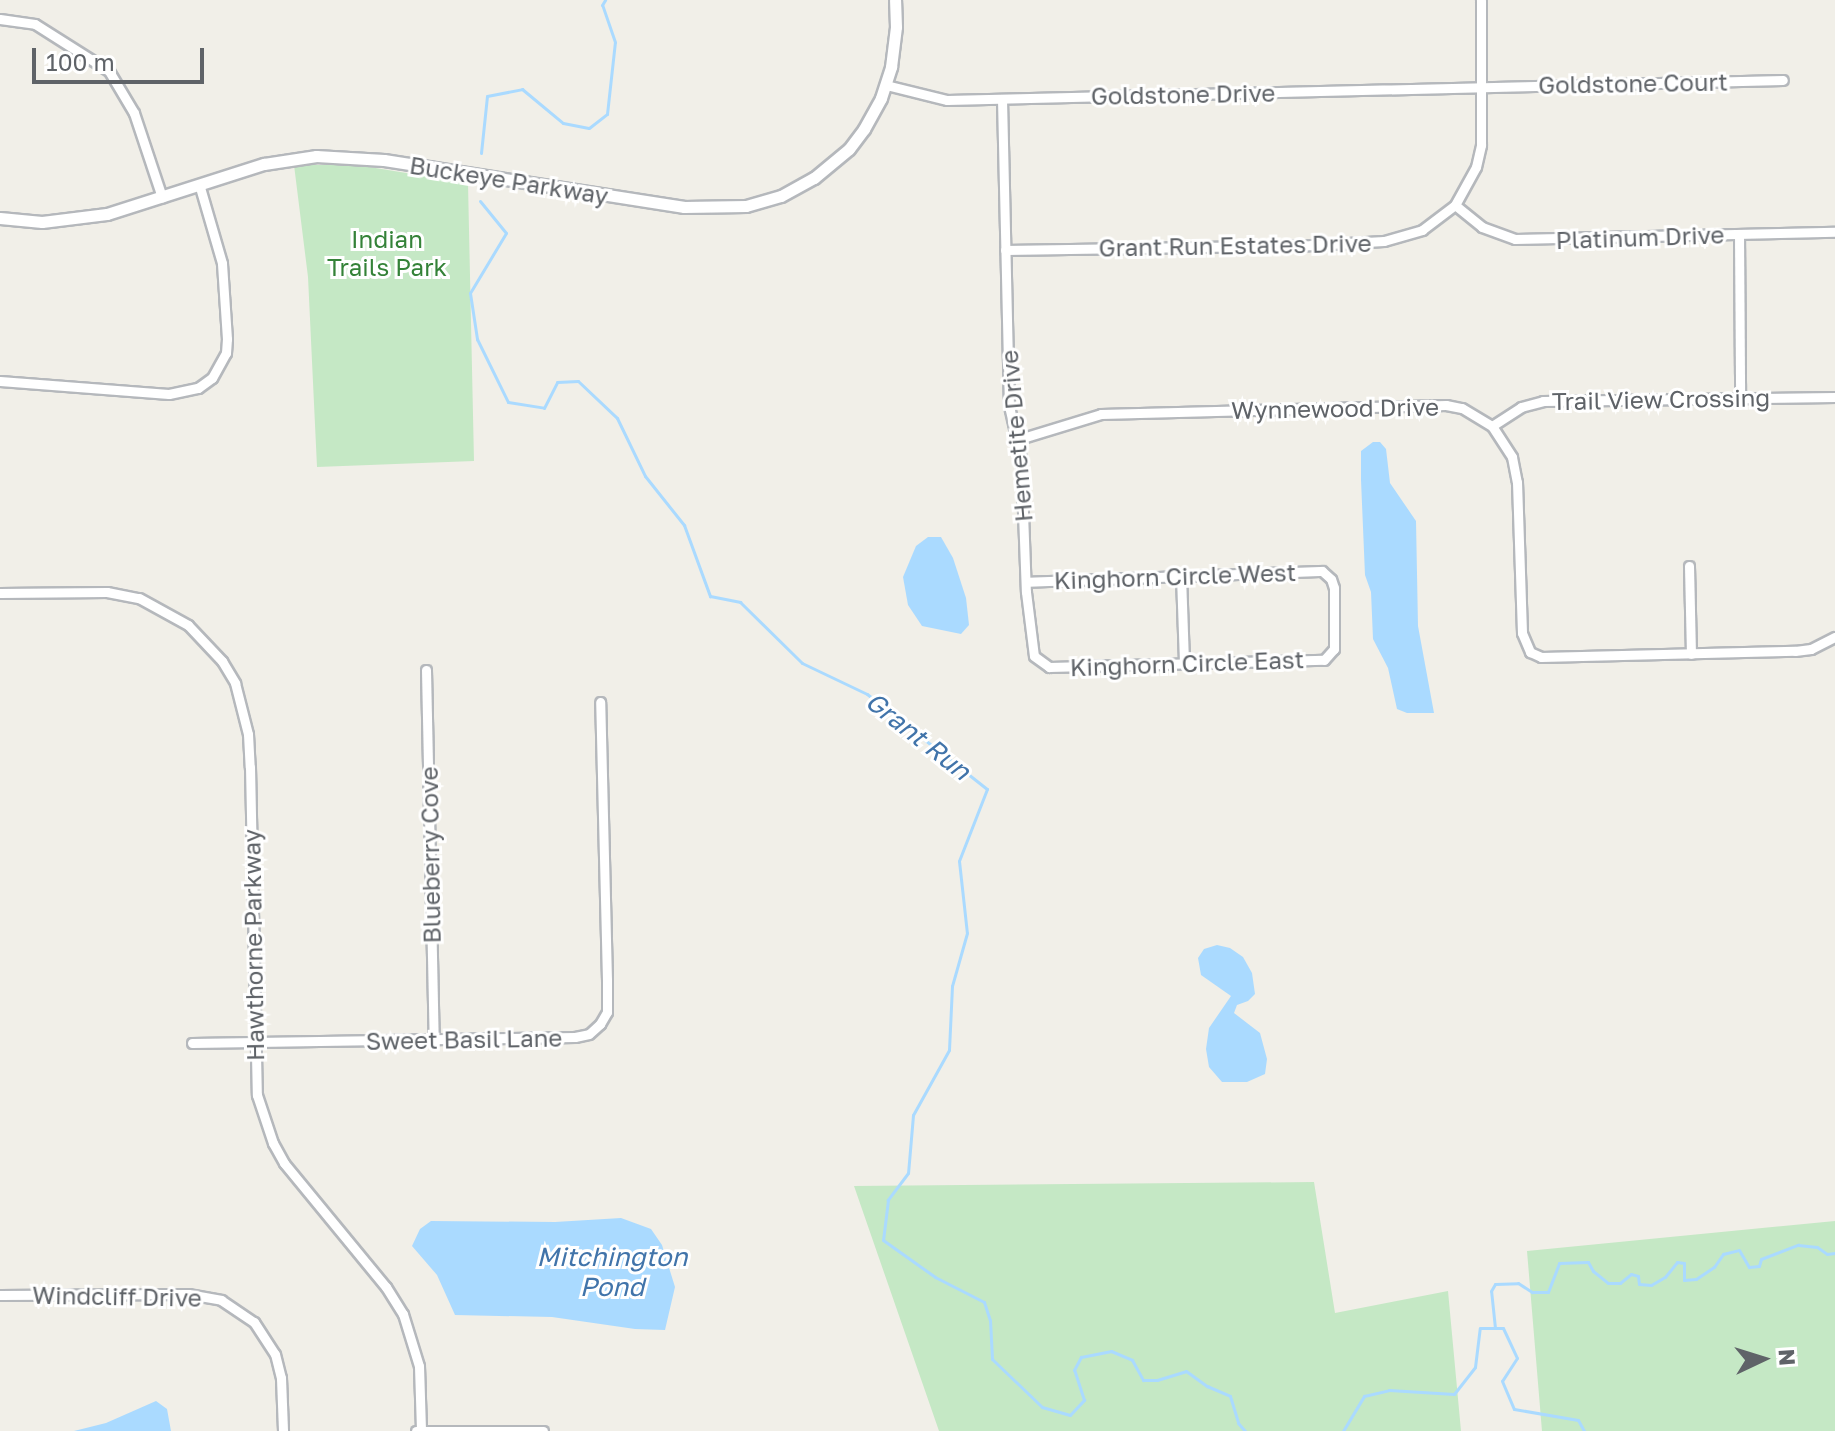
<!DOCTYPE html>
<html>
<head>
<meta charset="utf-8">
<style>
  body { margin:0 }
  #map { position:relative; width:1835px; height:1431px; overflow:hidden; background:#f1efe8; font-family:"Golos Text",sans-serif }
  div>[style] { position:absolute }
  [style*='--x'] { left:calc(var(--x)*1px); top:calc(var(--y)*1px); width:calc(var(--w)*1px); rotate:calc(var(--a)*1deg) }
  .green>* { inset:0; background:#c5e8c5 }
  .water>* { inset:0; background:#aadaff }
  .stream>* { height:3px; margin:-1.5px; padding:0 1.5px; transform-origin:1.5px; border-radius:1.5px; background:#aadaff }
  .roads { filter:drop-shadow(2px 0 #b5b8bc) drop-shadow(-2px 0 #b5b8bc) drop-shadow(0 2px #b5b8bc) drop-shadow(0 -2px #b5b8bc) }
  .minor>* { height:9px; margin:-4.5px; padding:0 4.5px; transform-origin:4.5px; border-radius:4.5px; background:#fff }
  .tertiary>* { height:11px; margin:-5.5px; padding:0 5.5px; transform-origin:5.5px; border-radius:5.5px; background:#fff }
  span { translate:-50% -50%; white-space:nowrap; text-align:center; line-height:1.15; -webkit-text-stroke:6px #fff; paint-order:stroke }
  .street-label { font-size:24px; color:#5f6368 }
  .park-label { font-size:24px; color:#348238 }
  .water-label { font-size:26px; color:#4174aa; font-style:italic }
  .north { position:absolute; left:1723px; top:1319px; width:80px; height:80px; -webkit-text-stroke:6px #fff; paint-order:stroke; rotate:86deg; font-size:22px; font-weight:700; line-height:32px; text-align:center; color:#5f6368 }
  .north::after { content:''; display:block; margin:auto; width:28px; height:36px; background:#5f6368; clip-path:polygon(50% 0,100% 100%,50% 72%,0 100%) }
  .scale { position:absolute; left:32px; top:48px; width:172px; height:36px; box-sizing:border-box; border:4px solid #5f6368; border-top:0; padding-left:10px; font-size:24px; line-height:28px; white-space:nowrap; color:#5f6368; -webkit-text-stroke:6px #fff; paint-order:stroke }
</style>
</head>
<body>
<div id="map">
  <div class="green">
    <i style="clip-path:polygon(294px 165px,357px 165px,468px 183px,474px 461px,317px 467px,308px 277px)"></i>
    <i style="clip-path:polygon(1314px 1182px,1335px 1313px,1448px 1291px,1461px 1431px,939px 1431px,854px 1186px)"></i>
    <i style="clip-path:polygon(1835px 1221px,1835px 1431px,1542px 1431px,1527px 1251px)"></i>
  </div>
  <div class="water">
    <i style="clip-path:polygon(1373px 442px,1380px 442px,1386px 449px,1390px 483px,1416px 521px,1418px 626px,1434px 713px,1407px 713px,1397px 709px,1388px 668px,1373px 639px,1371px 592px,1365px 575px,1361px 480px,1361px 451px)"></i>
    <i style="clip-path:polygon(928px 537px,941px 537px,953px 558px,966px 598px,969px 625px,961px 634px,922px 626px,908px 605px,903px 577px,916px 546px)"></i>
    <i style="clip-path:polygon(1217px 945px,1230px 948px,1243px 957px,1252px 973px,1255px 994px,1248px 1001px,1237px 1005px,1234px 1013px,1260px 1033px,1267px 1059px,1265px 1074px,1247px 1082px,1222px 1082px,1209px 1067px,1206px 1049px,1209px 1028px,1231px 996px,1201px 975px,1198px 958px,1204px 949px)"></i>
    <i style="clip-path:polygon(621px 1218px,651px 1229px,662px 1245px,675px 1287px,665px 1330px,635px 1329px,552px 1317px,455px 1315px,437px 1275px,412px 1246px,420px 1229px,431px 1221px,555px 1222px)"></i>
    <i style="clip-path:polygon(156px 1401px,167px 1409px,171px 1431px,74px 1431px,106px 1423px)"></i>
  </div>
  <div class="stream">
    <i style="--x:481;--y:153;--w:57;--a:-84"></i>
    <i style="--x:487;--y:96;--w:36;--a:-11"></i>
    <i style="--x:522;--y:89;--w:53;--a:39.7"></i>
    <i style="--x:563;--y:123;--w:26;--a:11"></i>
    <i style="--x:589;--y:128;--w:23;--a:-38"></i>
    <i style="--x:607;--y:114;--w:72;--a:-83.7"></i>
    <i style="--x:615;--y:42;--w:39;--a:-109"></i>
    <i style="--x:602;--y:5;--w:6;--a:-59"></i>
    <i style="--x:480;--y:201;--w:41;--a:50.9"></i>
    <i style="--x:506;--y:233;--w:70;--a:121"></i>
    <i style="--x:470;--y:293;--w:47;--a:81.3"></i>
    <i style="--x:477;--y:339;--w:70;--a:63.8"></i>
    <i style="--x:508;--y:402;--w:36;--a:9"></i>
    <i style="--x:544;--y:408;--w:29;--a:-63"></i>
    <i style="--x:557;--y:382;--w:21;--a:-3"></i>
    <i style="--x:578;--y:381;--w:54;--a:43.5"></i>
    <i style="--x:617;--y:418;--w:64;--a:64.2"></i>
    <i style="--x:645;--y:476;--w:63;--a:51.5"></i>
    <i style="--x:684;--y:525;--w:76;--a:69.9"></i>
    <i style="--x:710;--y:596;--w:31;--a:11"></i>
    <i style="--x:740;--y:602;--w:87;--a:44.5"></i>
    <i style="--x:802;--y:663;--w:72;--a:25.5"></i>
    <i style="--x:867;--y:694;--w:153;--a:38.4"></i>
    <i style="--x:987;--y:789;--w:77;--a:111.3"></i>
    <i style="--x:959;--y:861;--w:72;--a:83.7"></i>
    <i style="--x:967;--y:933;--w:55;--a:105.8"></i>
    <i style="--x:952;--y:986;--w:64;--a:92.7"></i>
    <i style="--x:949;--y:1050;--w:74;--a:119"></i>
    <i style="--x:913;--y:1115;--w:58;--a:94.9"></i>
    <i style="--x:908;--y:1173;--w:34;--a:127"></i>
    <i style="--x:888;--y:1200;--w:40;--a:97.1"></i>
    <i style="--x:883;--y:1240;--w:64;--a:35.4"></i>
    <i style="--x:935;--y:1277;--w:55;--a:27"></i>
    <i style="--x:984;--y:1302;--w:19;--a:72"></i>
    <i style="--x:990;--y:1320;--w:39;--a:87"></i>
    <i style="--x:992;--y:1359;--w:69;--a:43.8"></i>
    <i style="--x:1042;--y:1407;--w:29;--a:16"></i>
    <i style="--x:1070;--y:1415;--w:21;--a:-47"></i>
    <i style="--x:1084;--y:1400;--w:32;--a:-108"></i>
    <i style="--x:1074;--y:1370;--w:15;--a:-62"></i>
    <i style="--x:1081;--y:1357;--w:31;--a:-11"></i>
    <i style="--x:1111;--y:1351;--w:23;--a:23"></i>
    <i style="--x:1132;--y:1360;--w:23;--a:61"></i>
    <i style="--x:1143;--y:1380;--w:14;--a:0"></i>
    <i style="--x:1157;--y:1380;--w:30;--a:-17"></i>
    <i style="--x:1186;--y:1371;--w:26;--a:36"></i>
    <i style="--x:1207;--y:1386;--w:25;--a:23"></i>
    <i style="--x:1230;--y:1396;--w:28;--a:73"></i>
    <i style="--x:1238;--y:1423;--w:11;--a:49"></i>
    <i style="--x:1495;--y:1328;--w:37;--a:-96"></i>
    <i style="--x:1491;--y:1291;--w:8;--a:-60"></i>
    <i style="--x:1495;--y:1284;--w:23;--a:-2"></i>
    <i style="--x:1518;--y:1283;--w:17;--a:33"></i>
    <i style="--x:1532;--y:1292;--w:16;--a:0"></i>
    <i style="--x:1548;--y:1292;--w:31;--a:-69"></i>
    <i style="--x:1559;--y:1263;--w:29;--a:-2"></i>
    <i style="--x:1588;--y:1262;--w:10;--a:61"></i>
    <i style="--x:1593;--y:1271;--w:19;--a:39"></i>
    <i style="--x:1608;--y:1283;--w:12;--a:0"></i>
    <i style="--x:1620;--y:1283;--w:14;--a:-39"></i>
    <i style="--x:1631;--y:1274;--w:7;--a:16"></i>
    <i style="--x:1638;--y:1276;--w:8;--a:83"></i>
    <i style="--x:1639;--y:1284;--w:12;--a:5"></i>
    <i style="--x:1651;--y:1285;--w:16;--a:-30"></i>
    <i style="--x:1665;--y:1277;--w:19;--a:-51"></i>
    <i style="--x:1677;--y:1262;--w:7;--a:8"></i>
    <i style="--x:1684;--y:1263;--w:17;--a:90"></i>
    <i style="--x:1684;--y:1280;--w:12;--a:-5"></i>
    <i style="--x:1696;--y:1279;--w:22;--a:-34"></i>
    <i style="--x:1714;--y:1267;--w:16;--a:-55"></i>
    <i style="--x:1723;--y:1254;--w:16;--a:-14"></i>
    <i style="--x:1739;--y:1250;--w:20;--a:60"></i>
    <i style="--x:1749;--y:1267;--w:10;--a:-6"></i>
    <i style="--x:1759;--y:1266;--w:7;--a:-74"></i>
    <i style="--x:1761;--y:1259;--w:40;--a:-21"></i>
    <i style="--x:1798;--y:1245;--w:19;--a:6"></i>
    <i style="--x:1817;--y:1247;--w:12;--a:35"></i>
    <i style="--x:1827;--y:1254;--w:8;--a:-7"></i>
    <i style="--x:1343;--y:1431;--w:41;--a:-59"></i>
    <i style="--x:1364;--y:1396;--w:26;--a:-13"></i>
    <i style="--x:1389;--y:1390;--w:65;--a:3.5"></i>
    <i style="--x:1454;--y:1394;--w:34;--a:-52"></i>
    <i style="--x:1475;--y:1367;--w:39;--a:-83"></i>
    <i style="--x:1480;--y:1328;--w:23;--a:0"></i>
    <i style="--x:1503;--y:1328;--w:33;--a:65"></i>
    <i style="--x:1517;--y:1358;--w:27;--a:123"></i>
    <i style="--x:1502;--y:1381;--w:30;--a:67"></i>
    <i style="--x:1514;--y:1409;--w:65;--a:9.8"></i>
    <i style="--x:1578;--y:1420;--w:13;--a:61"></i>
  </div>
  <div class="roads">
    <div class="minor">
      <i style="--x:0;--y:19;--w:35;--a:8"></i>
      <i style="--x:35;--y:24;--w:88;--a:32.4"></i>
      <i style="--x:109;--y:71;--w:49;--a:59.2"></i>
      <i style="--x:134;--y:113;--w:89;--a:71.6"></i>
      <i style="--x:886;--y:85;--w:63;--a:13.8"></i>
      <i style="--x:947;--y:100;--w:836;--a:-1.37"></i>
      <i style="--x:1002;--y:99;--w:307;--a:88.7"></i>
      <i style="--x:1009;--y:406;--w:53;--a:77"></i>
      <i style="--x:1021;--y:458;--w:134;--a:87.9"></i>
      <i style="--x:1026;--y:592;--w:64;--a:82.9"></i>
      <i style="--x:1034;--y:656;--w:19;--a:36"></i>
      <i style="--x:1049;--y:667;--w:275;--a:-1.5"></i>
      <i style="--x:1324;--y:660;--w:15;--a:-48"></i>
      <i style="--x:1334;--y:649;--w:61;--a:-90"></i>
      <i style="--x:1334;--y:588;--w:9;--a:-108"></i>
      <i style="--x:1331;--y:579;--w:12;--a:-138"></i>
      <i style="--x:1322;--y:571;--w:296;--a:177.9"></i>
      <i style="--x:1455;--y:205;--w:35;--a:39"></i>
      <i style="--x:1482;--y:227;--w:35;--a:20"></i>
      <i style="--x:1515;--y:239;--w:320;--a:-1.3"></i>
      <i style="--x:1739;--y:234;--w:162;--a:89.6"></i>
      <i style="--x:1005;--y:250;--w:306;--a:-0.9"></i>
      <i style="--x:1311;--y:245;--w:73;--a:-3.1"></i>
      <i style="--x:1384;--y:241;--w:40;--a:-16"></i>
      <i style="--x:1422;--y:230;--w:41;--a:-37.1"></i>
      <i style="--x:1455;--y:205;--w:43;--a:-61.1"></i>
      <i style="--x:1476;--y:167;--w:23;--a:-77"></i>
      <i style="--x:1481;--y:145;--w:145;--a:-90"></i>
      <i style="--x:0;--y:381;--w:169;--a:4.4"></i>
      <i style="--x:169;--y:394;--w:30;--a:-12"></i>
      <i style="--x:198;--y:388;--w:17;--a:-36"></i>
      <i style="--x:212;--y:378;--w:29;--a:-61"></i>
      <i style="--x:226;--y:353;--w:14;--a:-86"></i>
      <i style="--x:227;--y:339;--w:76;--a:-93.8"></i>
      <i style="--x:222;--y:263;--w:82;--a:-106.2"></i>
      <i style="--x:1492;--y:426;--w:35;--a:-33"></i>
      <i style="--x:1521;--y:407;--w:23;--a:-15"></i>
      <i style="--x:1543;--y:401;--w:292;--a:-0.8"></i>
      <i style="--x:1016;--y:440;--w:89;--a:-17"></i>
      <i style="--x:1101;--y:414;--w:345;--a:-1.5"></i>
      <i style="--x:1446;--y:405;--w:16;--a:11"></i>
      <i style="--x:1462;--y:408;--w:35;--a:31"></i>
      <i style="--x:1492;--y:426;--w:37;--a:57"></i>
      <i style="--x:1512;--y:457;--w:25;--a:79"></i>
      <i style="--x:1517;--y:482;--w:151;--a:88.1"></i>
      <i style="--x:1522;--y:633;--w:21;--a:67"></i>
      <i style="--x:1530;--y:652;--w:12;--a:24"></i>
      <i style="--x:1541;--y:657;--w:254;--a:-1.4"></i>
      <i style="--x:1795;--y:651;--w:16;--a:-7"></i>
      <i style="--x:1811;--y:649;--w:27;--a:-27"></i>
      <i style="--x:1689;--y:566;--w:88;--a:88.7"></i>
      <i style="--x:1181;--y:576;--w:88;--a:88"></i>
      <i style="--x:0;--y:593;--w:107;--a:-0.5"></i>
      <i style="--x:107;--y:592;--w:33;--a:11"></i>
      <i style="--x:139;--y:598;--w:56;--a:28.9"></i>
      <i style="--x:188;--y:625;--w:50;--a:46.6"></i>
      <i style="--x:222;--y:661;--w:26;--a:59"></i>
      <i style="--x:235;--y:683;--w:53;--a:75.7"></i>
      <i style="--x:248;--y:734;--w:33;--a:87"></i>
      <i style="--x:250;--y:767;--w:328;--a:88.8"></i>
      <i style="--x:257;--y:1095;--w:51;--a:71.6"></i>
      <i style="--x:273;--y:1143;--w:23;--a:61"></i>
      <i style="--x:284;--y:1163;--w:161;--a:50.6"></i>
      <i style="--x:386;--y:1287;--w:32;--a:58"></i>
      <i style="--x:403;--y:1314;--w:54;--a:72.9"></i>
      <i style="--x:419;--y:1366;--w:65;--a:88.2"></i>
      <i style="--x:426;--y:670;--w:369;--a:88.8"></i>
      <i style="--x:192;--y:1043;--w:383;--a:-0.9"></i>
      <i style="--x:575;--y:1037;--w:14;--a:-12"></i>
      <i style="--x:589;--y:1034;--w:15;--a:-42"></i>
      <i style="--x:600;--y:1024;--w:14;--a:-60"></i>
      <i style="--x:607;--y:1012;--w:32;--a:-90"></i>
      <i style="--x:607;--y:980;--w:278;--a:-91.4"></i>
      <i style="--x:0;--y:1295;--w:188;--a:-0.3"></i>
      <i style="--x:188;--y:1294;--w:34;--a:10"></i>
      <i style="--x:221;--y:1300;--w:40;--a:34"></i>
      <i style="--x:254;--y:1322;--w:38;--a:57"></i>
      <i style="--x:275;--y:1354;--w:25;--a:76"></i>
      <i style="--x:281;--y:1378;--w:53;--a:87.8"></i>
      <i style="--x:416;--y:1431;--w:127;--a:0"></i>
    </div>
    <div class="tertiary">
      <i style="--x:0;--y:218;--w:42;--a:5.4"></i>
      <i style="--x:42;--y:222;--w:65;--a:-7"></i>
      <i style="--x:107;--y:214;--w:165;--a:-17.7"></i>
      <i style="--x:264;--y:164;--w:53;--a:-8.7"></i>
      <i style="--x:316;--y:156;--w:68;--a:3.4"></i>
      <i style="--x:384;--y:160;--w:304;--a:8.9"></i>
      <i style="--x:684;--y:207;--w:62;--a:-0.9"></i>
      <i style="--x:746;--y:206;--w:36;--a:-16"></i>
      <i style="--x:781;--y:196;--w:38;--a:-29"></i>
      <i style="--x:814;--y:178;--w:45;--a:-39.6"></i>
      <i style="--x:849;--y:149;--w:25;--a:-53"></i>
      <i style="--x:864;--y:129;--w:35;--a:-61"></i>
      <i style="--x:881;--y:98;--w:33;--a:-72"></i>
      <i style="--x:891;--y:67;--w:40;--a:-82.9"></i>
      <i style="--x:896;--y:27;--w:27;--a:-92"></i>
    </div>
  </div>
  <div class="street-label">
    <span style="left:1633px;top:83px;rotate:-1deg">Goldstone Court</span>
    <span style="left:1183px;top:94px;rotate:-1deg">Goldstone Drive</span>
    <span style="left:509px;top:180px;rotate:9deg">Buckeye Parkway</span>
    <span style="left:1640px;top:237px;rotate:-2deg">Platinum Drive</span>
    <span style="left:1235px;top:245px;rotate:-1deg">Grant Run Estates Drive</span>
    <span style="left:1661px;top:399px;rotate:-1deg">Trail View Crossing</span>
    <span style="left:1335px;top:408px;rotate:-1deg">Wynnewood Drive</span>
    <span style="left:1016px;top:436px;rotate:-95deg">Hemetite Drive</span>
    <span style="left:1175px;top:576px;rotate:-2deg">Kinghorn Circle West</span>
    <span style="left:1187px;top:663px;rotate:-2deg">Kinghorn Circle East</span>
    <span style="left:430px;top:855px;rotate:-91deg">Blueberry Cove</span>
    <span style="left:253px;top:945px;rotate:-91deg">Hawthorne Parkway</span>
    <span style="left:464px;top:1039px;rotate:-1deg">Sweet Basil Lane</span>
    <span style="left:117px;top:1296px;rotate:1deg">Windcliff Drive</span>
  </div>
  <div class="park-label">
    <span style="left:387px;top:253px">Indian<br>Trails Park</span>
  </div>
  <div class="water-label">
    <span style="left:918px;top:736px;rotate:38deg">Grant Run</span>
    <span style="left:612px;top:1272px">Mitchington<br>Pond</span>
  </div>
  <div class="north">N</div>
  <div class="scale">100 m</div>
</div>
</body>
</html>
